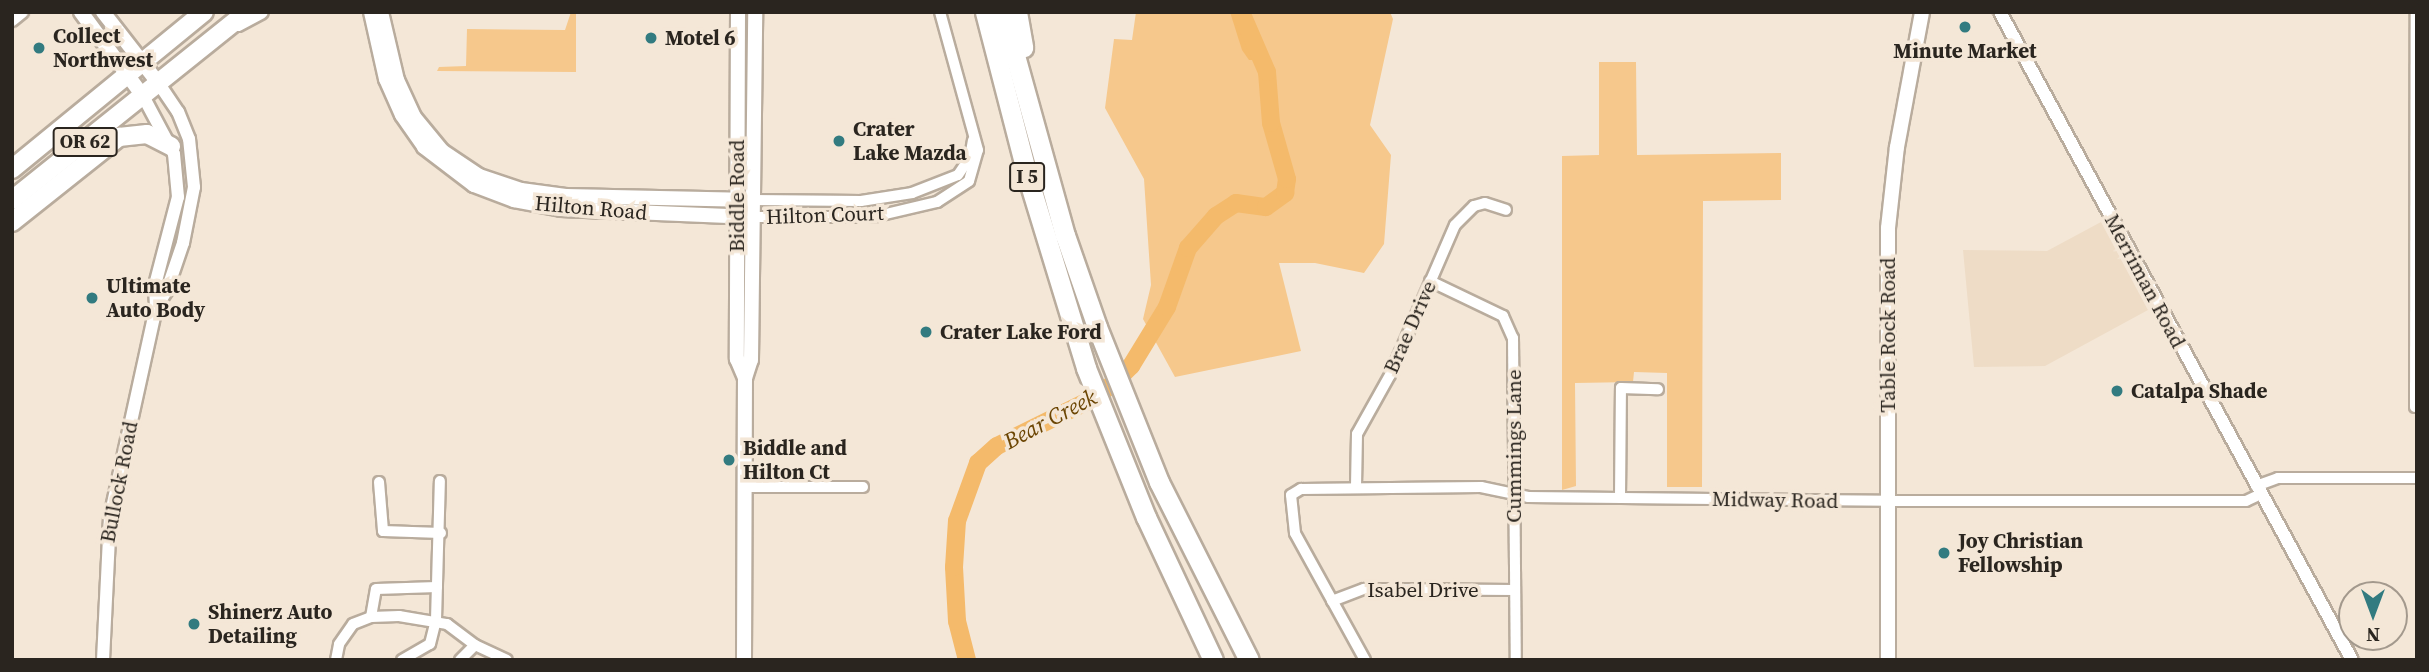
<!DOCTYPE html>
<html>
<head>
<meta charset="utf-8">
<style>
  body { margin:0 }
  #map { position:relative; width:2429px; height:672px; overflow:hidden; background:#f4e7d7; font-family:"Source Serif 4",serif }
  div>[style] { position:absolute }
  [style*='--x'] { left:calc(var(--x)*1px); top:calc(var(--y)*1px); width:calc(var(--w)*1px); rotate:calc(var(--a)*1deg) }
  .built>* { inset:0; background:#eedcc6 }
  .green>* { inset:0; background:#f6c88c }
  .water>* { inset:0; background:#f4ba6b }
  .river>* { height:18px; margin:-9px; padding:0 9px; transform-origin:9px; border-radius:9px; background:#f4ba6b }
  .roads { filter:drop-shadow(2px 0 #b9ac9d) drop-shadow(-2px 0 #b9ac9d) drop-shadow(0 2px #b9ac9d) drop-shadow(0 -2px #b9ac9d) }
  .minor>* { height:10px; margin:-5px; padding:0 5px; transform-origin:5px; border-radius:5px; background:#fff }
  .tertiary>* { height:12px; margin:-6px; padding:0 6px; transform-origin:6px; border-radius:6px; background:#fff }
  .secondary>* { height:14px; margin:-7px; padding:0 7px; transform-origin:7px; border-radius:7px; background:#fff }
  .trunk>* { height:18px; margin:-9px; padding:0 9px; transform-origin:9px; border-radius:9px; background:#fff }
  .motorway>* { height:19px; margin:-9.5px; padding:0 9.5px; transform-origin:9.5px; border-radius:9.5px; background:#fff }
  .dots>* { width:19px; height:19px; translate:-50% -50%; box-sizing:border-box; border:4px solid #f4e7d7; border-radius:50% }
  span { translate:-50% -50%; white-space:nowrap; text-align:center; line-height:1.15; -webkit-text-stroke:7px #f4e7d7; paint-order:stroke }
  .shield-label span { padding:2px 5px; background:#f4e7d7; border:2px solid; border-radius:5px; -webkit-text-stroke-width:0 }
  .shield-label { font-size:19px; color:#2a251f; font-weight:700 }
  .poi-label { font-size:21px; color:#2a251f; font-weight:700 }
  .left { translate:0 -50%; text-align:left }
  .street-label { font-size:21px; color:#2a251f }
  .water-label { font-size:23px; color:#6b4503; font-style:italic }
  .frame { position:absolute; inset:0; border:14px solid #2a251f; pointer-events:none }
  .north { position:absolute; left:2338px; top:581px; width:70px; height:70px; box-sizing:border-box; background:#f4e7d7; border:2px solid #a3998d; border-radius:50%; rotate:180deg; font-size:19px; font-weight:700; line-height:28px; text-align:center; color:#2a251f }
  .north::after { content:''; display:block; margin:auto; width:24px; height:32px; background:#327b80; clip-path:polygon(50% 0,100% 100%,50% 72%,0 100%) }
</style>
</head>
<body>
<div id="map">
  <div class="built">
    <i style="clip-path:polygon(2101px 222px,2148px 310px,2045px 366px,1974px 367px,1963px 250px,2047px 251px)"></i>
  </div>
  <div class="green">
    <i style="clip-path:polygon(571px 12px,576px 12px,576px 72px,437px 71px,439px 67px,466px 66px,467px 29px,565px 30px)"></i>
    <i style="clip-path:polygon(1136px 12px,1390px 12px,1393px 19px,1370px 125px,1391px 155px,1384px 244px,1364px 273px,1315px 263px,1279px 263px,1301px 351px,1175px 377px,1143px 319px,1151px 285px,1144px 179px,1105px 108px,1114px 39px,1132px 40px)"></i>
    <i style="clip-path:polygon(1599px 62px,1636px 62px,1637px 155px,1781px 153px,1781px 200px,1703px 201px,1702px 487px,1667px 487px,1667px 373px,1634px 372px,1633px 382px,1575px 383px,1576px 486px,1562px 490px,1562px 156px,1599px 155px)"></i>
  </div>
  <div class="water">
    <i style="clip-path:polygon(1230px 12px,1246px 12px,1263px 41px,1266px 53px,1258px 60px,1249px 60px,1242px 50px)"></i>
  </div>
  <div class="river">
    <i style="--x:967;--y:660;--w:40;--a:-104.4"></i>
    <i style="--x:957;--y:621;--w:54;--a:-93.2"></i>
    <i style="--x:954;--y:567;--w:46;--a:-86.3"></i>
    <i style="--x:957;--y:521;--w:62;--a:-70.1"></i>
    <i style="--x:978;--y:463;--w:25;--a:-42"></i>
    <i style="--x:997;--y:446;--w:106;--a:-26.3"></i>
    <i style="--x:1092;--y:399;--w:29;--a:-36"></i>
    <i style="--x:1115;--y:382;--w:23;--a:-45"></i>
    <i style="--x:1131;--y:366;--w:69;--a:-58.6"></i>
    <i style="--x:1167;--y:307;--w:63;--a:-70.4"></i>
    <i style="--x:1188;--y:248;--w:43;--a:-48.8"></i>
    <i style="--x:1216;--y:216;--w:24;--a:-33"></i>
    <i style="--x:1236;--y:203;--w:30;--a:8"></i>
    <i style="--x:1266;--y:207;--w:24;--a:-36"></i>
    <i style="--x:1285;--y:193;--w:14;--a:-82"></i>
    <i style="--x:1287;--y:179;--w:58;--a:-105.9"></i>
    <i style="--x:1271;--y:123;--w:51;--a:-94.5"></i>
    <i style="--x:1267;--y:72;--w:65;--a:-113.4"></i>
  </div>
  <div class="roads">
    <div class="minor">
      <i style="--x:753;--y:200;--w:108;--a:0.5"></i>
      <i style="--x:861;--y:201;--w:52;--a:-8.9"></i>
      <i style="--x:912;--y:193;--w:49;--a:-21.4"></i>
      <i style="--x:958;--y:175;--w:22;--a:-56"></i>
      <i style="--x:970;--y:157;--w:17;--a:-80"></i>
      <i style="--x:752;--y:217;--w:121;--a:0"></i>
      <i style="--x:873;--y:217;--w:66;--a:-13.2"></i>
      <i style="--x:937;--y:202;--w:38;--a:-33"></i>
      <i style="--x:969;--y:181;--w:32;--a:-74"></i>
      <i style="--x:978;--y:150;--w:143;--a:-105.4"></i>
      <i style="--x:1430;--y:281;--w:81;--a:25.6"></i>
      <i style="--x:1503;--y:316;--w:24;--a:66"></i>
      <i style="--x:1513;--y:338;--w:322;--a:89.5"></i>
      <i style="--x:2415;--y:407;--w:395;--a:-89.9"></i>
      <i style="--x:379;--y:482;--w:49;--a:85.3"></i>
      <i style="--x:383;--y:531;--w:58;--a:2"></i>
      <i style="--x:1356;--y:486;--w:52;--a:-88.9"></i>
      <i style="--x:1357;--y:434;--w:68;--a:-60.8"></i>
      <i style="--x:1390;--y:375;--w:163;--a:-66.6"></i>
      <i style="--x:1455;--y:225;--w:27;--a:-45"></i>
      <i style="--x:1474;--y:206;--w:11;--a:-15"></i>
      <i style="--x:1485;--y:203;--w:22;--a:18"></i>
      <i style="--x:2256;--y:486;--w:23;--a:-20"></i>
      <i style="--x:2278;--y:478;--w:139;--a:0"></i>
      <i style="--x:745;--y:487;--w:118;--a:0"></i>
      <i style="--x:1620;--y:498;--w:110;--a:-89.5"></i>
      <i style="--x:1621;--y:388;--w:37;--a:2"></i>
      <i style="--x:1332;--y:601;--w:34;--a:-21"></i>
      <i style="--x:1364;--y:589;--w:151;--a:0.4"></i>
      <i style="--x:371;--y:617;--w:28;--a:-80"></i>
      <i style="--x:376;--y:589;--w:61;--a:-1.9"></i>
      <i style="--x:336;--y:660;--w:16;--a:-79"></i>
      <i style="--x:339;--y:644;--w:24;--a:-55"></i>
      <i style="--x:353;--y:624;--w:19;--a:-21"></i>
      <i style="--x:371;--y:617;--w:28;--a:-2"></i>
      <i style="--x:399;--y:616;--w:49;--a:9.5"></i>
      <i style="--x:447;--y:624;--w:35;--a:37"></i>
      <i style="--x:475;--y:645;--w:35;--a:25"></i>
      <i style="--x:402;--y:660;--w:32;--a:-30"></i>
      <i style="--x:430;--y:644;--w:25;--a:-76"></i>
      <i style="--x:436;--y:620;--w:139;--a:-88.4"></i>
      <i style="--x:460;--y:660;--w:21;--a:-45"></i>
      <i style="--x:1365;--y:660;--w:145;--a:-118.9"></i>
      <i style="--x:1295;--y:533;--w:38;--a:-96"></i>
      <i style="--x:1291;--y:495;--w:12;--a:-31"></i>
      <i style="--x:1301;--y:489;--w:180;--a:-0.6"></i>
      <i style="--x:1481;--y:487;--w:48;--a:12"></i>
      <i style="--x:1528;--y:497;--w:360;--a:0.6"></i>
      <i style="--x:1888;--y:501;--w:358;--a:0"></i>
      <i style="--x:2246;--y:501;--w:17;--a:-25"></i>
    </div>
    <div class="tertiary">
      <i style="--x:2000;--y:12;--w:737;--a:61.49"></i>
      <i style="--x:12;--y:20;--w:13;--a:-39"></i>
      <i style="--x:156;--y:307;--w:20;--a:-57"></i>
      <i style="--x:167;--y:290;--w:50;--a:-71.2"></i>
      <i style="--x:183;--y:243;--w:57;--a:-78.9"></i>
      <i style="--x:194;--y:187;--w:48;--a:-95.9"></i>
      <i style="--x:189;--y:139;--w:29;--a:-112"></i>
      <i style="--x:178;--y:112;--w:34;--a:-124"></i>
      <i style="--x:103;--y:660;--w:143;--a:-87.2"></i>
      <i style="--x:110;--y:517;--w:215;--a:-77.6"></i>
      <i style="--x:156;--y:307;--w:22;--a:-93"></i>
      <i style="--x:155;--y:285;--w:91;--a:-75.4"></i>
      <i style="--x:178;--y:197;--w:43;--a:-95.3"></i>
      <i style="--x:174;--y:154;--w:66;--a:-118.1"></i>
    </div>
    <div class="secondary">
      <i style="--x:81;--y:12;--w:104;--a:53.6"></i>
      <i style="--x:103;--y:12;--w:91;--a:52.1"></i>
      <i style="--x:371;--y:12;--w:69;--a:77.4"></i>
      <i style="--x:386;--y:79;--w:39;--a:66"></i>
      <i style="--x:402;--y:115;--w:39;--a:55"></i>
      <i style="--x:424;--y:147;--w:63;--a:37.2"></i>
      <i style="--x:474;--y:185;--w:43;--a:20.6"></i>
      <i style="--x:514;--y:200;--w:48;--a:10.8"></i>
      <i style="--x:561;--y:209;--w:191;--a:2.4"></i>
      <i style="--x:381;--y:12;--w:70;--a:76.8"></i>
      <i style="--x:397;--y:80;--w:41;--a:65.3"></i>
      <i style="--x:414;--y:117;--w:44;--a:50.5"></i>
      <i style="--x:442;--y:151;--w:45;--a:34"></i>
      <i style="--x:479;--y:176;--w:44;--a:18.4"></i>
      <i style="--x:521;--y:190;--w:45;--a:7.6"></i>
      <i style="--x:566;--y:196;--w:187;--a:1.2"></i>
      <i style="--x:738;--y:12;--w:347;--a:90.2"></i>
      <i style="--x:737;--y:359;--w:21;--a:67"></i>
      <i style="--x:238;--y:24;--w:26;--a:-28"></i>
      <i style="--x:744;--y:660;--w:282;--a:-89.8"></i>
      <i style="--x:745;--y:378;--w:19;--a:-72"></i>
      <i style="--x:751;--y:360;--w:348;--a:-89.3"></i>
      <i style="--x:1888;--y:660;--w:432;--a:-90"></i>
      <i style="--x:1888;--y:228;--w:81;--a:-83.7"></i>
      <i style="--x:1897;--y:147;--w:137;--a:-79.5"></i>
    </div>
    <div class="trunk">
      <i style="--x:12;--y:169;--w:248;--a:-39.3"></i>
      <i style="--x:12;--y:200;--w:301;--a:-38.7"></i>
      <i style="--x:12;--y:222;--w:137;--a:-38.5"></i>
      <i style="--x:119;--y:137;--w:28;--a:-6"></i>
      <i style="--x:147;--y:134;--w:27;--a:27"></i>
    </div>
    <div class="motorway">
      <i style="--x:985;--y:12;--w:171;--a:75.5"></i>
      <i style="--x:1028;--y:178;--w:199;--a:73"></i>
      <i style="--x:1086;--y:368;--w:161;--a:68.1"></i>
      <i style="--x:1146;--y:517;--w:158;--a:64.9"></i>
      <i style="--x:1003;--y:12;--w:231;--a:74.5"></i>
      <i style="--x:1065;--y:235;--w:97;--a:70.8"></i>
      <i style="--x:1097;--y:327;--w:167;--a:68.2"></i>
      <i style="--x:1159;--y:482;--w:199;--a:63.2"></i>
      <i style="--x:1017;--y:12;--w:36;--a:80"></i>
    </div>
  </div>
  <div class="dots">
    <i style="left:1965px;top:27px;background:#327b80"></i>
    <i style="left:651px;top:38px;background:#327b80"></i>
    <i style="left:39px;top:48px;background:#327b80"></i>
    <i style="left:839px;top:141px;background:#327b80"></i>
    <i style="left:92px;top:298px;background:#327b80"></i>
    <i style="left:926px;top:332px;background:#327b80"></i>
    <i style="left:2117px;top:391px;background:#327b80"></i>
    <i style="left:729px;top:460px;background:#327b80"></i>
    <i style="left:1944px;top:553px;background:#327b80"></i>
    <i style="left:194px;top:624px;background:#327b80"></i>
  </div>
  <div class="shield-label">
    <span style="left:85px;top:142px">OR 62</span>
    <span style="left:1027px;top:177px">I 5</span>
  </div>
  <div class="poi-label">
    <span class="left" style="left:53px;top:48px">Collect<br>Northwest</span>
    <span class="left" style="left:665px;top:38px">Motel 6</span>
    <span style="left:1965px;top:51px">Minute Market</span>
    <span class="left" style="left:853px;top:141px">Crater<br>Lake Mazda</span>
    <span class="left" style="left:106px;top:298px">Ultimate<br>Auto Body</span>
    <span class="left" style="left:940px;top:332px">Crater Lake Ford</span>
    <span class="left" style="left:2131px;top:391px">Catalpa Shade</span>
    <span class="left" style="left:743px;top:460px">Biddle and<br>Hilton Ct</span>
    <span class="left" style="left:1958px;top:553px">Joy Christian<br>Fellowship</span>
    <span class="left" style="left:208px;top:624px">Shinerz Auto<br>Detailing</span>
  </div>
  <div class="street-label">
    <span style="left:737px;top:196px;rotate:-90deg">Biddle Road</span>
    <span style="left:591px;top:208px;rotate:5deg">Hilton Road</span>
    <span style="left:825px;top:215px;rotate:-2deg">Hilton Court</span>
    <span style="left:2145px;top:281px;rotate:62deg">Merriman Road</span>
    <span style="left:1410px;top:327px;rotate:-66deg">Brae Drive</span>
    <span style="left:1888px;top:335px;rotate:-90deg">Table Rock Road</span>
    <span style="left:1514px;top:446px;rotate:-90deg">Cummings Lane</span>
    <span style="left:119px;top:482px;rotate:-79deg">Bullock Road</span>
    <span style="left:1775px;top:500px;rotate:1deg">Midway Road</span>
    <span style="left:1423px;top:590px">Isabel Drive</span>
  </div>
  <div class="water-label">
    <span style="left:1050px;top:419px;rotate:-28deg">Bear Creek</span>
  </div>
  <div class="frame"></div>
  <div class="north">N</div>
</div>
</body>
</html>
